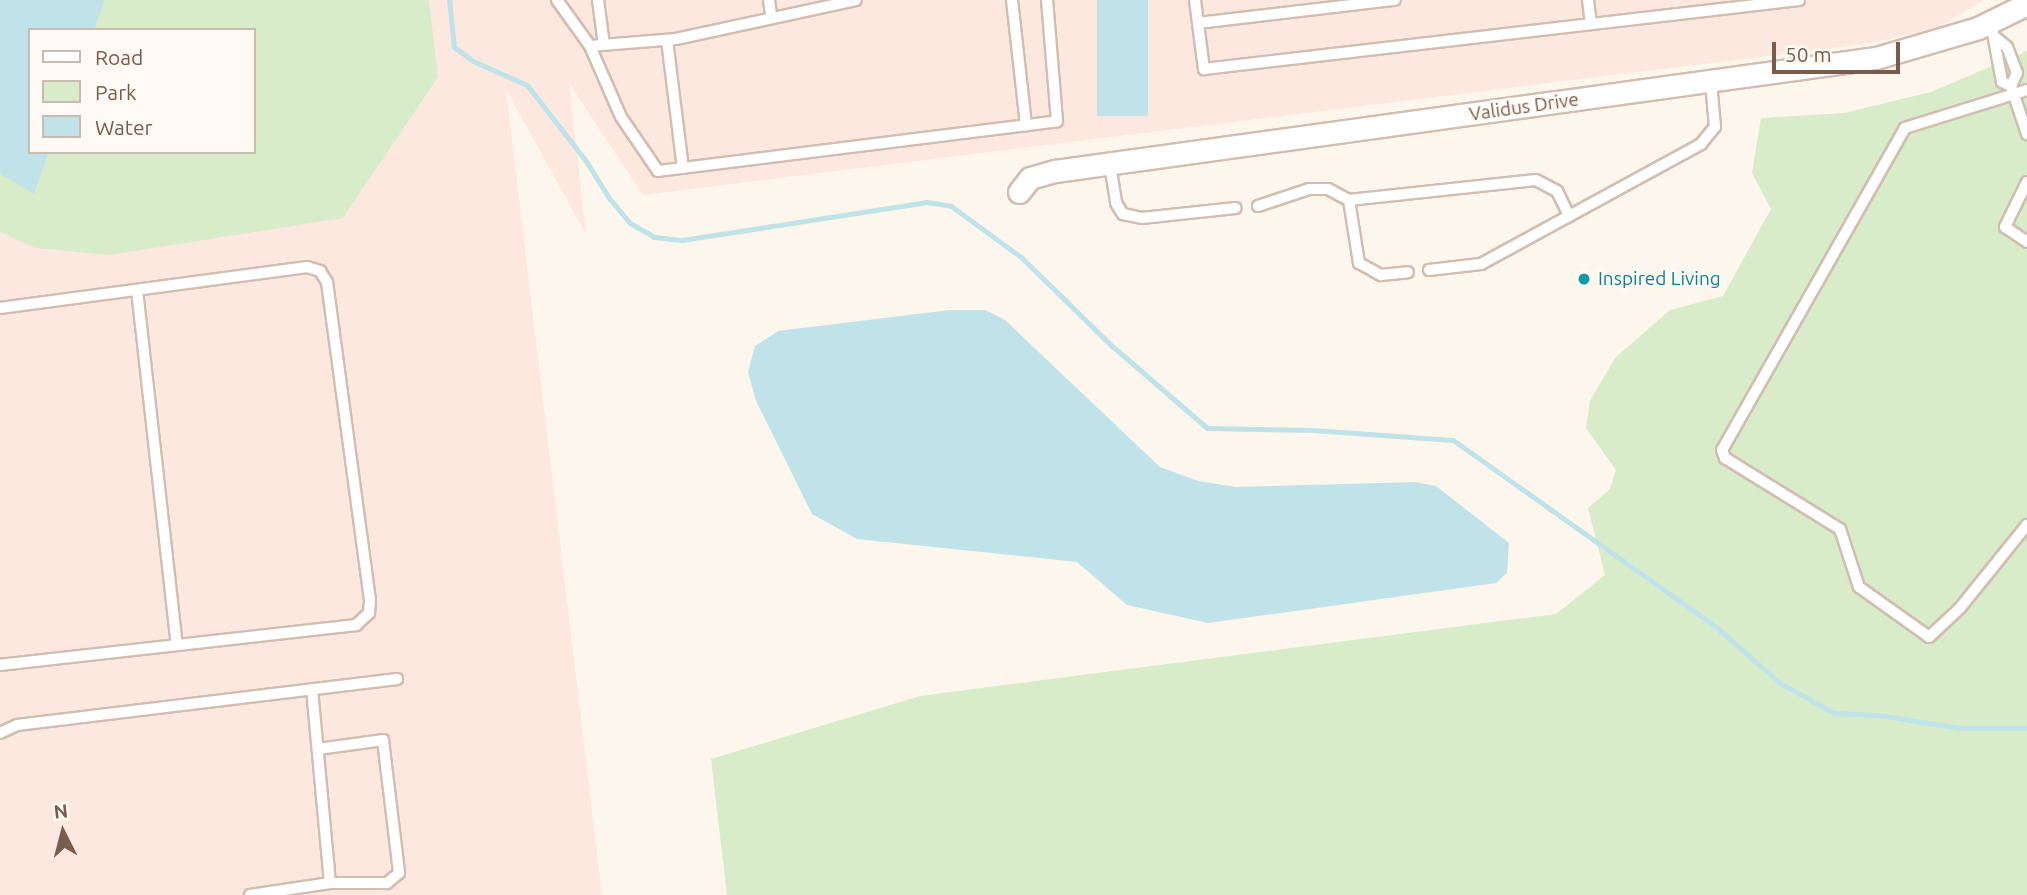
<!DOCTYPE html>
<html>
<head>
<meta charset="utf-8">
<style>
  body { margin:0 }
  #map { position:relative; width:2027px; height:895px; overflow:hidden; background:#fdf6ec; font-family:Ubuntu,sans-serif }
  div>[style] { position:absolute }
  [style*='--x'] { left:calc(var(--x)*1px); top:calc(var(--y)*1px); width:calc(var(--w)*1px); rotate:calc(var(--a)*1deg) }
  .commercial>* { inset:0; background:#fde8e0 }
  .green>* { inset:0; background:#d8ecc9 }
  .water>* { inset:0; background:#bfe3e8; transform-origin:0 0 }
  .stream>* { height:5px; margin:-2.5px; padding:0 2.5px; transform-origin:2.5px; border-radius:2.5px; background:#bfe3e8 }
  .roads { filter:drop-shadow(2px 0 #d1beb0) drop-shadow(-2px 0 #d1beb0) drop-shadow(0 2px #d1beb0) drop-shadow(0 -2px #d1beb0) }
  .service>* { height:10px; margin:-5px; padding:0 5px; transform-origin:5px; border-radius:5px; background:#fff }
  .minor>* { height:21px; margin:-10.5px; padding:0 10.5px; transform-origin:10.5px; border-radius:10.5px; background:#fff }
  .dots>* { width:19px; height:19px; translate:-50% -50%; box-sizing:border-box; border:4px solid #fffaf3; border-radius:50% }
  span { translate:-50% -50%; white-space:nowrap; text-align:center; line-height:1.15; -webkit-text-stroke:5px #fffaf3; paint-order:stroke }
  .street-label { font-size:19px; color:#7a5c4d }
  .culture-label { font-size:19px; color:#0d838f }
  .left { translate:0 -50%; text-align:left }
  .legend { position:absolute; left:28px; top:28px; width:228px; height:126px; box-sizing:border-box; background:#fffaf3; border:2px solid #cabbb1; margin:0; padding:9px 12px; list-style:none; font-size:21px; color:#7a5c4d }
  .legend li { display:flex; align-items:center; gap:14px; height:35px }
  .legend b { width:35px; border:2px solid #cabbb1 }
  .north { position:absolute; left:28px; top:797px; width:70px; height:70px; -webkit-text-stroke:5px #fffaf3; paint-order:stroke; rotate:354deg; font-size:19px; font-weight:700; line-height:28px; text-align:center; color:#7a5c4d }
  .north::after { content:''; display:block; margin:auto; width:24px; height:32px; background:#7a5c4d; clip-path:polygon(50% 0,100% 100%,50% 72%,0 100%) }
  .scale { position:absolute; left:1772px; top:42px; width:128px; height:32px; box-sizing:border-box; border:4px solid #7a5c4d; border-top:0; padding-left:9px; font-size:21px; line-height:24px; white-space:nowrap; color:#7a5c4d; -webkit-text-stroke:5px #fffaf3; paint-order:stroke }
</style>
</head>
<body>
<div id="map">
  <div class="commercial">
    <i style="clip-path:polygon(evenodd,0 0,1984px 0,1939px 27px,1872px 43px,643px 195px,569px 83px,586px 234px,506px 89px,602px 895px,0 895px,0 0,30px 30px,254px 30px,254px 152px,30px 152px,30px 30px)"></i>
  </div>
  <div class="green">
    <i style="clip-path:polygon(105px 0,429px 0,438px 77px,343px 218px,110px 255px,35px 248px,0 232px,0 174px,34px 194px,49px 152px,254px 152px,254px 30px,94px 30px)"></i>
    <i style="clip-path:polygon(2027px 51px,2027px 895px,727px 895px,711px 759px,920px 696px,1556px 614px,1605px 575px,1588px 508px,1610px 489px,1616px 470px,1586px 428px,1590px 401px,1615px 358px,1670px 310px,1723px 296px,1771px 209px,1752px 173px,1761px 118px,1844px 113px,1931px 92px)"></i>
  </div>
  <div class="water">
    <i style="clip-path:polygon(0 0,105px 0,94px 30px,30px 30px,30px 152px,49px 152px,34px 194px,0 174px)"></i>
    <i style="left:1097px;top:0;width:51px;height:116px"></i>
    <i style="clip-path:polygon(950px 310px,985px 310px,1005px 320px,1160px 467px,1198px 481px,1236px 487px,1415px 482px,1436px 486px,1509px 543px,1507px 573px,1496px 583px,1208px 623px,1127px 605px,1077px 562px,857px 539px,812px 514px,756px 401px,748px 372px,755px 346px,778px 331px)"></i>
  </div>
  <div class="stream">
    <i style="--x:449;--y:0;--w:47;--a:83.9"></i>
    <i style="--x:454;--y:47;--w:24;--a:36"></i>
    <i style="--x:473;--y:61;--w:59;--a:24"></i>
    <i style="--x:527;--y:85;--w:96;--a:52.2"></i>
    <i style="--x:586;--y:161;--w:44;--a:58.1"></i>
    <i style="--x:609;--y:198;--w:33;--a:50"></i>
    <i style="--x:630;--y:223;--w:28;--a:30"></i>
    <i style="--x:654;--y:237;--w:28;--a:6"></i>
    <i style="--x:682;--y:240;--w:248;--a:-8.8"></i>
    <i style="--x:927;--y:202;--w:24;--a:9"></i>
    <i style="--x:951;--y:206;--w:87;--a:36.1"></i>
    <i style="--x:1021;--y:257;--w:126;--a:44.4"></i>
    <i style="--x:1111;--y:345;--w:127;--a:40.8"></i>
    <i style="--x:1207;--y:428;--w:106;--a:1.1"></i>
    <i style="--x:1313;--y:430;--w:140;--a:4.1"></i>
    <i style="--x:1453;--y:440;--w:323;--a:35.4"></i>
    <i style="--x:1716;--y:627;--w:85;--a:41.2"></i>
    <i style="--x:1780;--y:683;--w:62;--a:29.1"></i>
    <i style="--x:1834;--y:713;--w:45;--a:2.5"></i>
    <i style="--x:1879;--y:715;--w:82;--a:9.1"></i>
    <i style="--x:1960;--y:728;--w:67;--a:0"></i>
  </div>
  <div class="roads">
    <div class="service">
      <i style="--x:557;--y:0;--w:57;--a:54.3"></i>
      <i style="--x:590;--y:46;--w:86;--a:-4.7"></i>
      <i style="--x:676;--y:39;--w:184;--a:-12.2"></i>
      <i style="--x:598;--y:0;--w:45;--a:82.4"></i>
      <i style="--x:769;--y:0;--w:15;--a:82"></i>
      <i style="--x:1012;--y:0;--w:126;--a:83.6"></i>
      <i style="--x:1195;--y:0;--w:70;--a:82.6"></i>
      <i style="--x:1204;--y:69;--w:599;--a:-6.61"></i>
      <i style="--x:1588;--y:0;--w:24;--a:83"></i>
      <i style="--x:1198;--y:23;--w:198;--a:-6.7"></i>
      <i style="--x:1991;--y:23;--w:60;--a:79.4"></i>
      <i style="--x:2002;--y:82;--w:10;--a:24"></i>
      <i style="--x:2011;--y:86;--w:51;--a:71.6"></i>
      <i style="--x:1996;--y:38;--w:14;--a:39"></i>
      <i style="--x:2007;--y:47;--w:28;--a:69"></i>
      <i style="--x:2017;--y:73;--w:14;--a:115"></i>
      <i style="--x:667;--y:40;--w:129;--a:82.9"></i>
      <i style="--x:590;--y:46;--w:77;--a:66.4"></i>
      <i style="--x:621;--y:117;--w:65;--a:55.6"></i>
      <i style="--x:658;--y:171;--w:402;--a:-7.1"></i>
      <i style="--x:1057;--y:121;--w:121;--a:-94.7"></i>
      <i style="--x:2027;--y:90;--w:128;--a:162.7"></i>
      <i style="--x:1905;--y:128;--w:370;--a:119.6"></i>
      <i style="--x:1722;--y:450;--w:9;--a:69"></i>
      <i style="--x:1725;--y:458;--w:135;--a:31.7"></i>
      <i style="--x:1840;--y:529;--w:61;--a:71.9"></i>
      <i style="--x:1859;--y:587;--w:86;--a:35.5"></i>
      <i style="--x:1929;--y:637;--w:42;--a:-43.1"></i>
      <i style="--x:1960;--y:608;--w:107;--a:-51.1"></i>
      <i style="--x:1110;--y:164;--w:39;--a:81"></i>
      <i style="--x:1116;--y:203;--w:13;--a:58"></i>
      <i style="--x:1123;--y:214;--w:19;--a:12"></i>
      <i style="--x:1142;--y:218;--w:94;--a:-6.1"></i>
      <i style="--x:2027;--y:182;--w:50;--a:116.1"></i>
      <i style="--x:2005;--y:227;--w:27;--a:34"></i>
      <i style="--x:1349;--y:200;--w:188;--a:-6.1"></i>
      <i style="--x:1536;--y:180;--w:24;--a:28"></i>
      <i style="--x:1557;--y:191;--w:28;--a:64"></i>
      <i style="--x:1258;--y:206;--w:54;--a:-18.4"></i>
      <i style="--x:1309;--y:189;--w:19;--a:0"></i>
      <i style="--x:1328;--y:189;--w:24;--a:28"></i>
      <i style="--x:1349;--y:200;--w:64;--a:81"></i>
      <i style="--x:1359;--y:263;--w:25;--a:29"></i>
      <i style="--x:1381;--y:275;--w:27;--a:-6"></i>
      <i style="--x:1429;--y:270;--w:52;--a:-6.6"></i>
      <i style="--x:1481;--y:264;--w:251;--a:-28.6"></i>
      <i style="--x:1701;--y:144;--w:22;--a:-51"></i>
      <i style="--x:1715;--y:127;--w:45;--a:-95.1"></i>
      <i style="--x:137;--y:290;--w:357;--a:83.6"></i>
      <i style="--x:0;--y:308;--w:310;--a:-7.6"></i>
      <i style="--x:307;--y:267;--w:14;--a:17"></i>
      <i style="--x:320;--y:271;--w:13;--a:58"></i>
      <i style="--x:327;--y:282;--w:321;--a:82.3"></i>
      <i style="--x:370;--y:600;--w:13;--a:94"></i>
      <i style="--x:369;--y:613;--w:18;--a:137"></i>
      <i style="--x:356;--y:625;--w:358;--a:173.6"></i>
      <i style="--x:0;--y:733;--w:19;--a:-25"></i>
      <i style="--x:17;--y:725;--w:383;--a:-6.9"></i>
      <i style="--x:318;--y:749;--w:66;--a:-7.9"></i>
      <i style="--x:383;--y:740;--w:134;--a:83.1"></i>
      <i style="--x:399;--y:873;--w:16;--a:140"></i>
      <i style="--x:387;--y:883;--w:57;--a:180"></i>
      <i style="--x:250;--y:895;--w:81;--a:-8.5"></i>
      <i style="--x:330;--y:883;--w:194;--a:-95.3"></i>
    </div>
    <div class="minor">
      <i style="--x:1019;--y:192;--w:18;--a:-52"></i>
      <i style="--x:1030;--y:178;--w:26;--a:-16"></i>
      <i style="--x:1055;--y:171;--w:829;--a:-7.84"></i>
      <i style="--x:1876;--y:58;--w:106;--a:-16.4"></i>
      <i style="--x:1978;--y:28;--w:55;--a:-26.1"></i>
    </div>
  </div>
  <div class="dots">
    <i style="left:1584px;top:279px;background:#0f9aa8"></i>
  </div>
  <div class="street-label">
    <span style="left:1524px;top:107px;rotate:-8deg">Validus Drive</span>
  </div>
  <div class="culture-label">
    <span class="left" style="left:1598px;top:279px">Inspired Living</span>
  </div>
  <ul class="legend">
  <li><b style="height:9px;background:#fff"></b>Road</li>
  <li><b style="height:19px;background:#d8ecc9"></b>Park</li>
  <li><b style="height:19px;background:#bfe3e8"></b>Water</li>
  </ul>
  <div class="north">N</div>
  <div class="scale">50 m</div>
</div>
</body>
</html>
